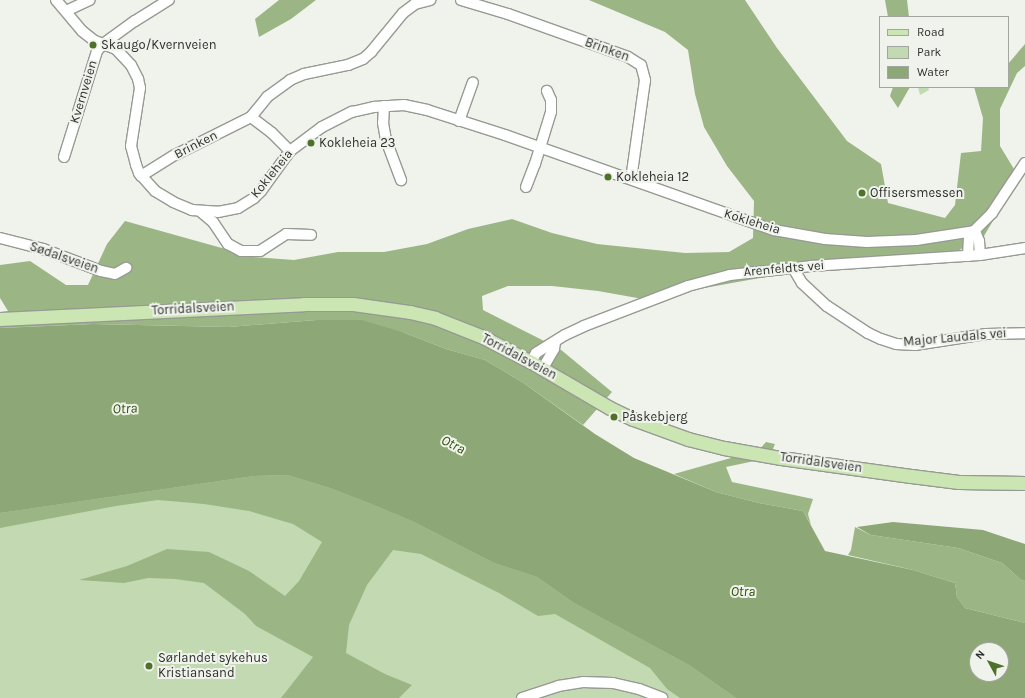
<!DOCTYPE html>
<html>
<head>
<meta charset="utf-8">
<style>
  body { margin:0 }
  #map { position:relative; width:1025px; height:698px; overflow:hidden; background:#eff3ec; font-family:Karla,sans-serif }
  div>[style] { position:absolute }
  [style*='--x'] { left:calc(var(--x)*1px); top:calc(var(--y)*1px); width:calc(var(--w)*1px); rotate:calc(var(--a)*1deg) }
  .green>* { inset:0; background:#c3d9b2 }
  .forest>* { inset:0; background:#9bb684 }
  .water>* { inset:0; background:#8da876 }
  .roads { filter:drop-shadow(1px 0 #969a93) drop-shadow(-1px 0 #969a93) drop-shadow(0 1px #969a93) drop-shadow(0 -1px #969a93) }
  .minor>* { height:10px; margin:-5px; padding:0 5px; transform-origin:5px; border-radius:5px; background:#fff }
  .major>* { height:13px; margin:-6.5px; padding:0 6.5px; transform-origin:6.5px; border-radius:6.5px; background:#cbe5b3 }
  .dots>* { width:11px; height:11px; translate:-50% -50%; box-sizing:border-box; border:2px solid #eff3ec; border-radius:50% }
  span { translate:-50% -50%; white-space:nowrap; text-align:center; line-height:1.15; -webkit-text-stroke:4px #eff3ec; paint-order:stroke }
  .poi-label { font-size:13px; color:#2e302d }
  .left { translate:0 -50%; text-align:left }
  .street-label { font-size:13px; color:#2e302d }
  .water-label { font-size:14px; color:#2f4f00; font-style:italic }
  .legend { position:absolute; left:879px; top:16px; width:130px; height:72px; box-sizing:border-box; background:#eff3ec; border:1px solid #a2a5a0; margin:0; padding:5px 7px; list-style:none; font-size:12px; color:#2e302d }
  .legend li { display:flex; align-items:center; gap:8px; height:20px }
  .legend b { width:20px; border:1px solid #a2a5a0 }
  .north { position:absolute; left:969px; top:642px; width:40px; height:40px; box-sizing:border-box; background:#eff3ec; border:1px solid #a2a5a0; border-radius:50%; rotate:310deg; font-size:11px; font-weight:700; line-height:16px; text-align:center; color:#2e302d }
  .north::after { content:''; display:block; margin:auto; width:14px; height:18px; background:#4f722b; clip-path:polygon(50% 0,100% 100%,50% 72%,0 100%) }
</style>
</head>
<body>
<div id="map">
  <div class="green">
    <i style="clip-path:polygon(918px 87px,928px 87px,929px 90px,920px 95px)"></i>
    <i style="clip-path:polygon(270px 436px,973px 698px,0 698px,0 459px)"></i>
  </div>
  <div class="forest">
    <i style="clip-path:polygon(279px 0,316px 0,291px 19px,259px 37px,255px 19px)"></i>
    <i style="clip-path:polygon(589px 0,745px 0,777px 48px,847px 141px,881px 164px,888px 203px,945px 218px,955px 205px,961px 153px,981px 151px,983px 118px,974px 87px,1008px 87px,1008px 64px,1025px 44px,1025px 66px,1017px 73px,1000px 109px,1000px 146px,1017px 174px,1007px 197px,984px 236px,956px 252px,777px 275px,643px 299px,598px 291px,552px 286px,508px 286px,482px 296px,483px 310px,560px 349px,612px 392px,583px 425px,522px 382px,485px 360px,446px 349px,405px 333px,316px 320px,228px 327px,93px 324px,0 328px,0 315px,8px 311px,0 298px,0 265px,30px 261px,66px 285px,88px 285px,107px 244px,125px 221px,254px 257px,294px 260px,338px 252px,384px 252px,427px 244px,468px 229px,512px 219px,552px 233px,597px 244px,685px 253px,729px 252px,753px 238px,754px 201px,727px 166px,704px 127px,695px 94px,688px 50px,665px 32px)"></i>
    <i style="clip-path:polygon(885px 0,907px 0,909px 17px,888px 17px)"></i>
    <i style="clip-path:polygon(893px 87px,910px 87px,898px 108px,890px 96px)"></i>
    <i style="clip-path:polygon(766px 442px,775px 444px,769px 458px,726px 467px,732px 482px,813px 499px,808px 514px,811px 525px,803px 511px,759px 503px,716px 492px,674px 474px,759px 450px)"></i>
    <i style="clip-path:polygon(287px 475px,330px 488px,371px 504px,412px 521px,494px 563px,537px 577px,574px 603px,689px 665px,736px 698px,680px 698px,667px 689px,650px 668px,555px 614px,538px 616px,499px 593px,421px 554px,393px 550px,367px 585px,349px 625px,346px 653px,385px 674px,412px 685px,399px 698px,281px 698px,313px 657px,256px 626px,245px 614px,204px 583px,175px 579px,148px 578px,124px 583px,79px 580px,127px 566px,167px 549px,209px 552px,249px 571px,285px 596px,299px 581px,322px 542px,293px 524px,249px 511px,204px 504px,158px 500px,116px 506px,0 528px,0 513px,254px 476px)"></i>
    <i style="clip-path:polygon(855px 527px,871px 535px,958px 548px,1002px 563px,1021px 580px,1025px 581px,1025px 623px,965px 608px,957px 597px,955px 583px,913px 570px,848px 555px,851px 550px)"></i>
  </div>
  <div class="water">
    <i style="clip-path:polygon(evenodd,316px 320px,362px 320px,405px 333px,446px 349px,485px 360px,522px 382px,595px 434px,634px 458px,716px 492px,759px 503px,803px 511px,825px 551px,913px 570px,955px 583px,957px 597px,965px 608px,1025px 623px,1025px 698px,736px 698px,689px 665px,574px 603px,537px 577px,494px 563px,412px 521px,371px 504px,330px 488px,287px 475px,254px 476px,0 513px,0 328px,93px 324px,228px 327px,316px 320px,977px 650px,1001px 650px,1001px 674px,977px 674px,977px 650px)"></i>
    <i style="clip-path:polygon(893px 522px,983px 530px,1025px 544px,1025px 581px,1021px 580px,1002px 563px,958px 548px,871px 535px,857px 527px)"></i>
  </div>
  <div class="roads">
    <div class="minor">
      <i style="--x:56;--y:0;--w:40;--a:50"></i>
      <i style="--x:82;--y:31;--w:16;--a:38"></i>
      <i style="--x:95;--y:41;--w:22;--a:21"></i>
      <i style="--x:116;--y:49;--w:22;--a:47"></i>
      <i style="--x:131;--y:65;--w:16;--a:63"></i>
      <i style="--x:138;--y:79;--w:9;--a:77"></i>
      <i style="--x:140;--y:88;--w:59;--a:98.8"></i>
      <i style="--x:131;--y:146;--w:20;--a:75"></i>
      <i style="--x:136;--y:165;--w:9;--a:69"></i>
      <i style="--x:139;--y:173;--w:24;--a:48"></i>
      <i style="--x:155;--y:191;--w:21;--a:31"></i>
      <i style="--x:173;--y:202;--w:21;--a:23"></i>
      <i style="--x:192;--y:210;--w:26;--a:4"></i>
      <i style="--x:218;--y:212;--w:20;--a:-11"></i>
      <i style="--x:238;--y:208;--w:19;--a:-32"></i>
      <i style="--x:254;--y:198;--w:10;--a:-45"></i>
      <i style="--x:261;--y:191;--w:49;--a:-54.1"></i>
      <i style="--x:290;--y:151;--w:40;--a:-37"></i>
      <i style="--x:322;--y:127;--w:34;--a:-27"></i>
      <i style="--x:352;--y:112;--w:23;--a:-13"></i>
      <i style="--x:374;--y:107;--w:30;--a:-4"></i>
      <i style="--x:404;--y:105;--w:24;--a:12"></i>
      <i style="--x:427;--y:110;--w:82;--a:17.8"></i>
      <i style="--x:505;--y:135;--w:285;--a:19.5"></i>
      <i style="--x:774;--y:230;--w:52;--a:10"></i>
      <i style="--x:825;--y:239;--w:42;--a:4.1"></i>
      <i style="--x:867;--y:242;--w:49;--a:-2.3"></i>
      <i style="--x:916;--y:240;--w:60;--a:-8.7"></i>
      <i style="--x:461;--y:0;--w:49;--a:16.6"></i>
      <i style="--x:508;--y:14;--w:127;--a:19.7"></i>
      <i style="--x:628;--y:57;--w:15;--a:32"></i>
      <i style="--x:641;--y:65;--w:16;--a:75"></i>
      <i style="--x:645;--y:80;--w:100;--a:98"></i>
      <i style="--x:66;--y:11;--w:26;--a:-25"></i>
      <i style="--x:384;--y:106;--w:17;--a:93"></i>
      <i style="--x:383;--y:123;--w:17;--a:80"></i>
      <i style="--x:386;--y:140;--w:43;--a:69.4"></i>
      <i style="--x:251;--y:117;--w:26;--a:37"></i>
      <i style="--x:272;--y:133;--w:25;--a:45"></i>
      <i style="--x:459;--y:121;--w:41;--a:-70.3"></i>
      <i style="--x:64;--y:157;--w:111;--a:-72.7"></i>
      <i style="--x:97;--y:51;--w:9;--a:-49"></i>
      <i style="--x:103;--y:44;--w:39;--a:-36"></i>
      <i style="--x:135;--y:21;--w:40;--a:-32"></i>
      <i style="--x:141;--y:176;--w:40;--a:-32"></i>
      <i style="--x:175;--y:155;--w:85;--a:-26.6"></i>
      <i style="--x:251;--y:117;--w:26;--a:-51"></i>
      <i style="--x:267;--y:97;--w:29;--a:-36"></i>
      <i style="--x:290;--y:80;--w:15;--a:-23"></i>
      <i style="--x:304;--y:74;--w:45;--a:-11.6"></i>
      <i style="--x:348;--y:65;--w:16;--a:-22"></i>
      <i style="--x:363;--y:59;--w:11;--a:-41"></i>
      <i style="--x:371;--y:52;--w:50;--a:-50.6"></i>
      <i style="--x:403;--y:13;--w:15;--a:-37"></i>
      <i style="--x:415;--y:4;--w:16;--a:-15"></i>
      <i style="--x:526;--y:187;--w:25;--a:-69"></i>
      <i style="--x:535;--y:164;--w:54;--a:-72.9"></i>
      <i style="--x:551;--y:112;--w:12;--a:-90"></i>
      <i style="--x:551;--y:100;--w:10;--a:-114"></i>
      <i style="--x:201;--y:212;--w:16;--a:40"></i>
      <i style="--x:213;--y:222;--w:27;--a:56"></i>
      <i style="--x:228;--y:244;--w:15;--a:28"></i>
      <i style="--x:241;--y:251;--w:19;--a:0"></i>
      <i style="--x:260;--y:251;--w:31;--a:-33"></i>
      <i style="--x:286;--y:234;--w:25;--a:2"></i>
      <i style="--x:975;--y:231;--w:11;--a:68"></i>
      <i style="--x:979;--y:241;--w:14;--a:86"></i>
      <i style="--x:0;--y:238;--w:44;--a:14.3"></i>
      <i style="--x:43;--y:249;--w:62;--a:20.8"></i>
      <i style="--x:101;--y:271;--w:14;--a:12"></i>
      <i style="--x:115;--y:274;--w:13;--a:-29"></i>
      <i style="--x:968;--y:256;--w:20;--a:-87"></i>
      <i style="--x:969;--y:236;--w:33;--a:-45"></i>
      <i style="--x:992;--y:213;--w:60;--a:-56.6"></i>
      <i style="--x:793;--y:268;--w:17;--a:59"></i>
      <i style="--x:802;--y:283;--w:34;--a:43"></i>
      <i style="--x:827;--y:306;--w:49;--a:33.4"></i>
      <i style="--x:868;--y:333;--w:14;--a:25"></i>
      <i style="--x:881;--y:339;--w:16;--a:18"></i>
      <i style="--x:896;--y:344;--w:19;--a:3"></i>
      <i style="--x:915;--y:345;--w:72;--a:-8.8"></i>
      <i style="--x:986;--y:334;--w:39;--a:-1"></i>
      <i style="--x:531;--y:362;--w:10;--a:-61"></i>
      <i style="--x:536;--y:353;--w:34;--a:-32"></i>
      <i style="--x:565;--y:335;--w:21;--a:-25"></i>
      <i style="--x:584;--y:326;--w:111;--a:-21"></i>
      <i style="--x:688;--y:286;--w:43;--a:-14.7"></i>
      <i style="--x:730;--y:275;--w:81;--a:-6.3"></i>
      <i style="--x:811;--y:266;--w:169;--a:-3.7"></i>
      <i style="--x:980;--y:255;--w:46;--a:-8.8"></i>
      <i style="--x:543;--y:368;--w:22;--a:-60"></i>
      <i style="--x:554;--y:349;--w:6;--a:-81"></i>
      <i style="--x:522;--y:698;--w:38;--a:-18"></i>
      <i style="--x:558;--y:686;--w:25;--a:-9"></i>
      <i style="--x:583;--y:682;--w:30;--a:2"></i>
      <i style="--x:613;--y:683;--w:27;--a:13"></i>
      <i style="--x:639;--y:689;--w:25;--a:21"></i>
    </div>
    <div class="major">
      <i style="--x:0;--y:319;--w:304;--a:-2.8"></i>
      <i style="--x:304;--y:304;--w:49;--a:0"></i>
      <i style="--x:353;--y:304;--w:58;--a:8"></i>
      <i style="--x:410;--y:312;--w:26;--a:13"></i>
      <i style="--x:435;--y:318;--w:52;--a:21.6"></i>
      <i style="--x:483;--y:337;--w:54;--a:27.5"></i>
      <i style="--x:531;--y:362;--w:91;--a:30.2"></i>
      <i style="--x:610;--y:408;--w:25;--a:26"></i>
      <i style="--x:633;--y:419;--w:59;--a:20"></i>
      <i style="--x:688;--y:439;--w:37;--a:14"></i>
      <i style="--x:724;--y:448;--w:58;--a:10"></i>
      <i style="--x:781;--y:458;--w:131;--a:7.9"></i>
      <i style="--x:911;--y:476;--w:48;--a:7.1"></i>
      <i style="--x:959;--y:482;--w:66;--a:0.9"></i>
    </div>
  </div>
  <div class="dots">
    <i style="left:93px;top:45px;background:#4f722b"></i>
    <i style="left:311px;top:143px;background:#4f722b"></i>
    <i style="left:608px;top:177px;background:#4f722b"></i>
    <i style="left:862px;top:193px;background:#4f722b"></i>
    <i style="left:614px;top:417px;background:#4f722b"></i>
    <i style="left:149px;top:666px;background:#4f722b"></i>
  </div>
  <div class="poi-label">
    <span class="left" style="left:101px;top:45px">Skaugo/Kvernveien</span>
    <span class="left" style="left:319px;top:143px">Kokleheia 23</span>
    <span class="left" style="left:616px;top:177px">Kokleheia 12</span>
    <span class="left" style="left:870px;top:193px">Offisersmessen</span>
    <span class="left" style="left:622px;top:417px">Påskebjerg</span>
    <span class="left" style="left:158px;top:666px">Sørlandet sykehus<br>Kristiansand</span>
  </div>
  <div class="street-label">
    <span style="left:607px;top:50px;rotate:20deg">Brinken</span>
    <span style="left:84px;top:92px;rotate:-73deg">Kvernveien</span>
    <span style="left:196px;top:145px;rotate:-27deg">Brinken</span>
    <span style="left:272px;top:174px;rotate:-51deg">Kokleheia</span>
    <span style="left:752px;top:222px;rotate:17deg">Kokleheia</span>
    <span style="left:64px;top:258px;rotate:19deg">Sødalsveien</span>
    <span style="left:784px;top:269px;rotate:-5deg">Arenfeldts vei</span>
    <span style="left:193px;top:309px;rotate:-3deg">Torridalsveien</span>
    <span style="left:955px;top:338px;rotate:-5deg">Major Laudals vei</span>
    <span style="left:519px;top:357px;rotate:28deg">Torridalsveien</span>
    <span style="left:821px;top:463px;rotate:8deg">Torridalsveien</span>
  </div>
  <div class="water-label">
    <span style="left:125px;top:409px;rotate:-3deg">Otra</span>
    <span style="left:453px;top:445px;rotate:27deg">Otra</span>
    <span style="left:743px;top:592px">Otra</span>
  </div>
  <ul class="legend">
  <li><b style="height:5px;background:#cbe5b3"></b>Road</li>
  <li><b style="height:11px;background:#c3d9b2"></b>Park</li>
  <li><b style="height:11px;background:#8da876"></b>Water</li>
  </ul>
  <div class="north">N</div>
</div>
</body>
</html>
